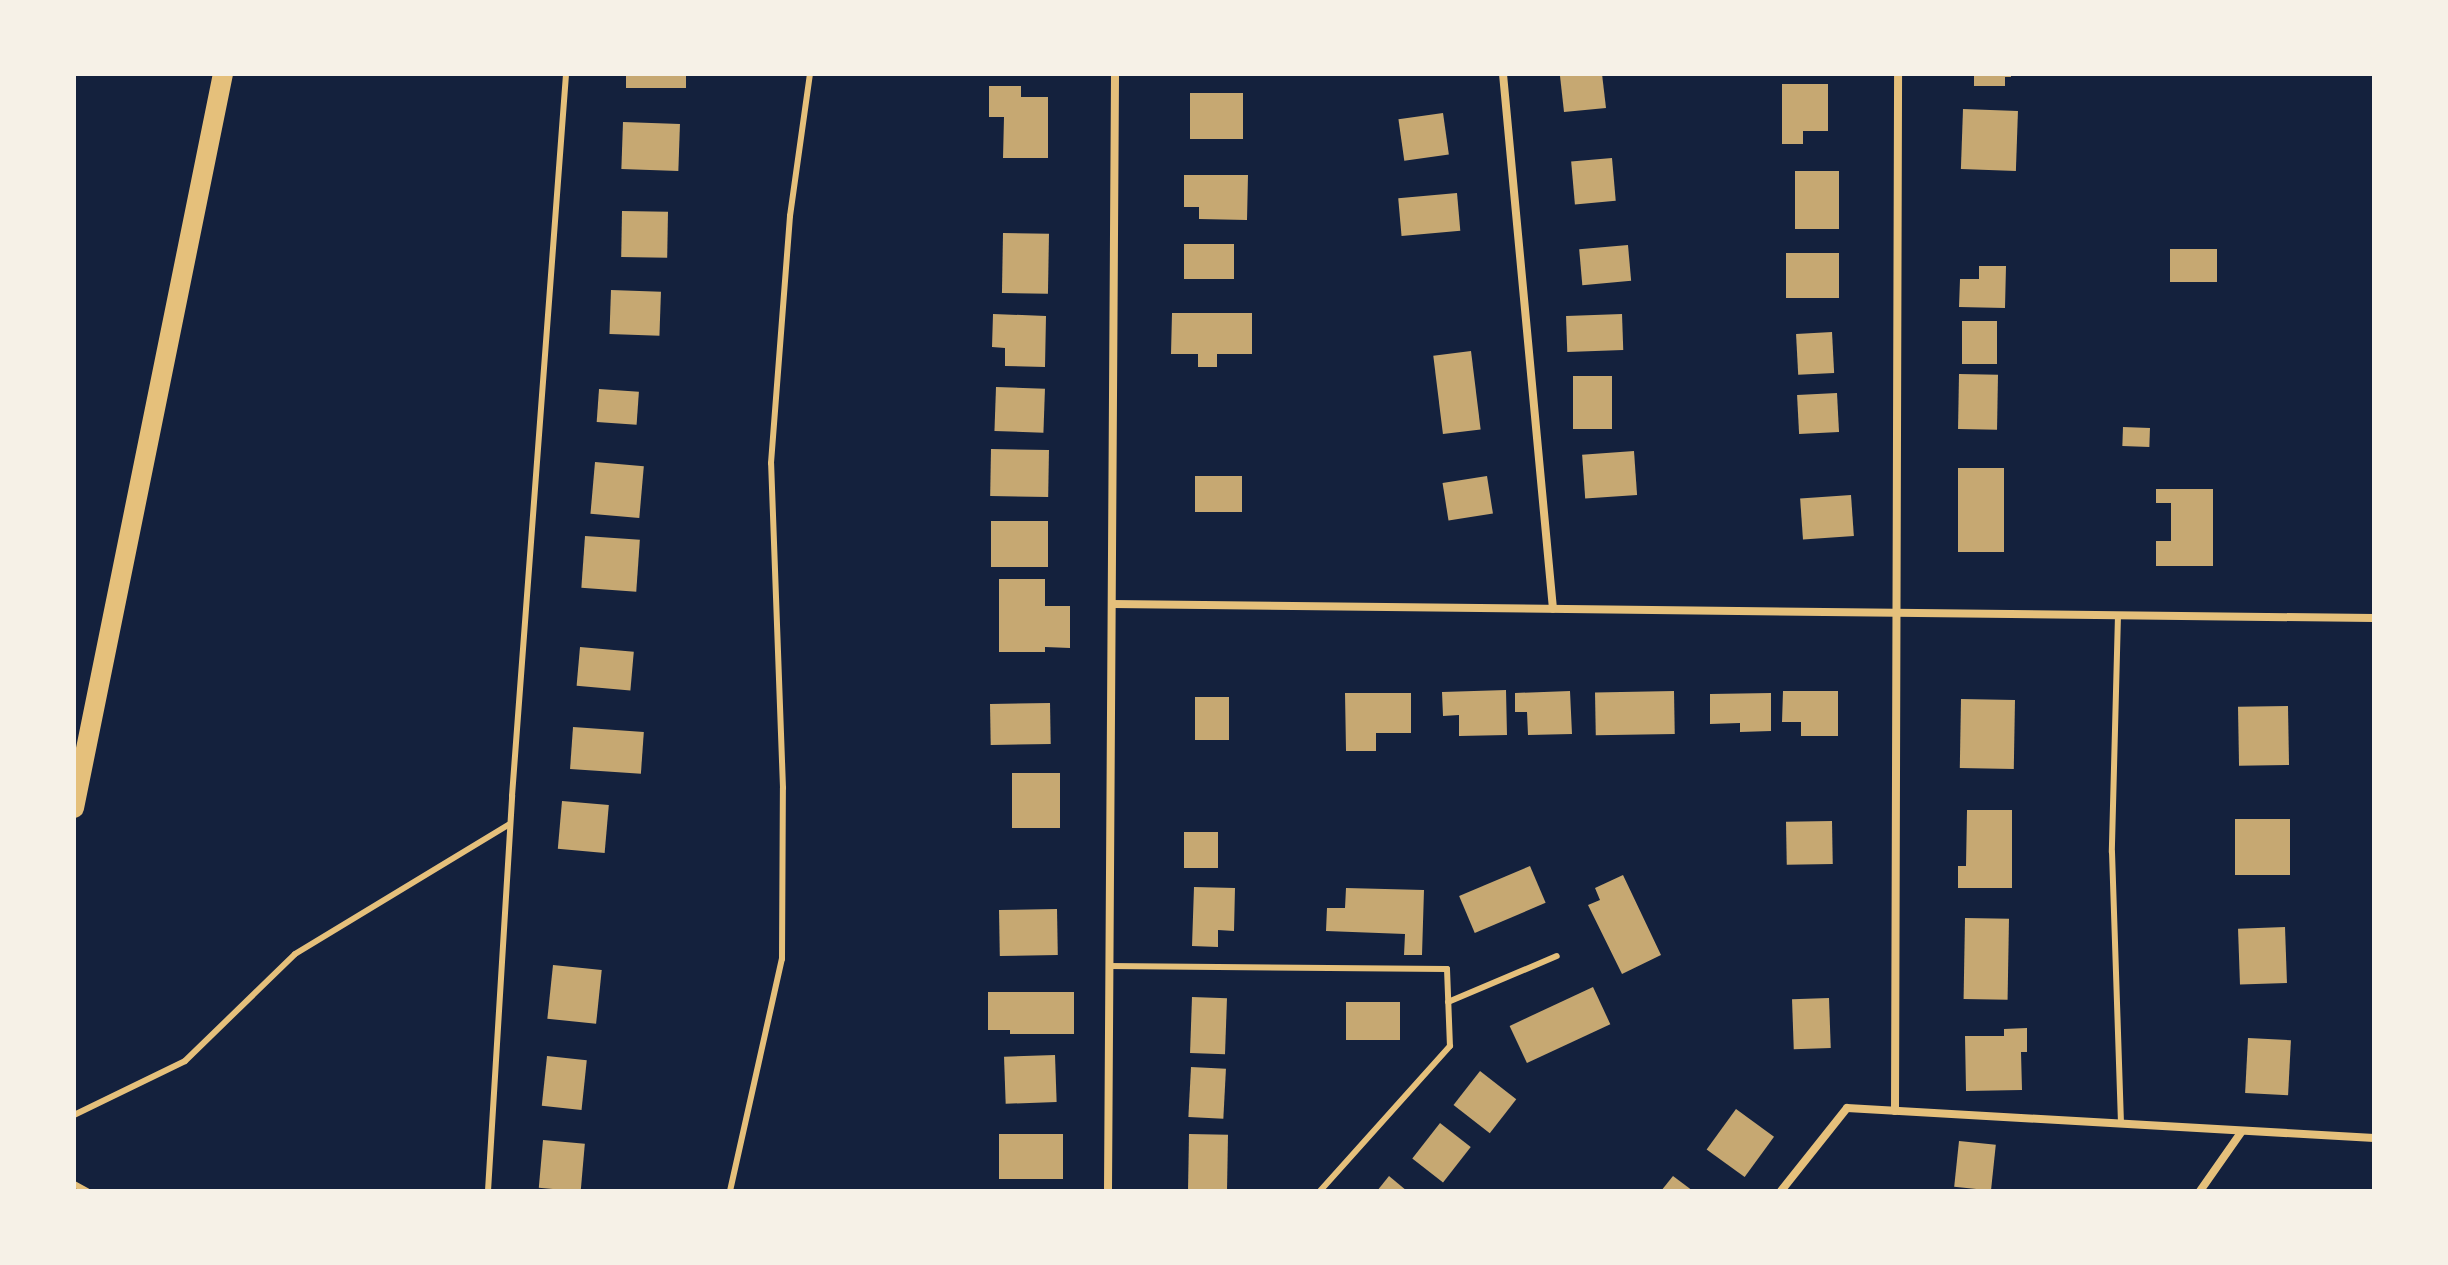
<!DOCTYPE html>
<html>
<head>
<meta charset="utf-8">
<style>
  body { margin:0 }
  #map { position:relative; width:2448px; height:1265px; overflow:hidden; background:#14213d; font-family:"Roboto Condensed",sans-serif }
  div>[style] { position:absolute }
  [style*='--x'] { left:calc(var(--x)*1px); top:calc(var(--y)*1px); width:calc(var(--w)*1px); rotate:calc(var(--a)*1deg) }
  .building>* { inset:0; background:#c6a872; transform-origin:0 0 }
  .service>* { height:6px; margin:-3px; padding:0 3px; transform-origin:3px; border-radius:3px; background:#e5c07b }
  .minor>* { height:8px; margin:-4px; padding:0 4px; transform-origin:4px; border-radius:4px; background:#e5c07b }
  .primary>* { height:20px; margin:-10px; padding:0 10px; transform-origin:10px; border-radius:10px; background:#e5c07b }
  span { translate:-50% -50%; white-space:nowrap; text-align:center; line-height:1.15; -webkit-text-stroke:6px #f6f1e7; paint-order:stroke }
  .frame { position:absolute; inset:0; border:76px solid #f6f1e7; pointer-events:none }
</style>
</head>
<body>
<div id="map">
  <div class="building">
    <i style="left:626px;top:74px;width:60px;height:14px"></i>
    <i style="clip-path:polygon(1578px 74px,1602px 74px,1606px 108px,1564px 112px,1560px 76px)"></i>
    <i style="clip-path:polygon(1974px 74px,2011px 74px,2011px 77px,2005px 77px,2005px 86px,1974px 86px)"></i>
    <i style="clip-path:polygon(1782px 84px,1828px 84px,1828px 131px,1803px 131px,1803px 144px,1782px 144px)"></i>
    <i style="clip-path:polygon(989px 86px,1021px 86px,1021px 97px,1048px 97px,1048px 158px,1003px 158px,1004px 117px,989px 117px)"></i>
    <i style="left:1190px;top:93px;width:53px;height:46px"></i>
    <i style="left:1963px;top:109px;width:55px;height:60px;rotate:2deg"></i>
    <i style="left:1443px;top:113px;width:42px;height:45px;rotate:82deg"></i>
    <i style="left:623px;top:122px;width:57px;height:47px;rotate:2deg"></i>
    <i style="left:1612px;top:158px;width:43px;height:41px;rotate:85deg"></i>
    <i style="left:1795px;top:171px;width:44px;height:58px"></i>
    <i style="clip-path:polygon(1184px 175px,1248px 175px,1247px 220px,1199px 219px,1199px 207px,1184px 207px)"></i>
    <i style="left:1457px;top:193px;width:38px;height:59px;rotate:85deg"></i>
    <i style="left:622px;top:211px;width:46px;height:46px;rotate:1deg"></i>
    <i style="left:1003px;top:233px;width:46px;height:60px;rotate:1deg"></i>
    <i style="left:1184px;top:244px;width:50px;height:35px"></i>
    <i style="left:1628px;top:245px;width:36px;height:49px;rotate:85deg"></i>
    <i style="left:2170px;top:249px;width:47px;height:33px"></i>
    <i style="left:1786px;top:253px;width:53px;height:45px"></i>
    <i style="clip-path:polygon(1979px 266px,2006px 266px,2005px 308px,1959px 307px,1960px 279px,1979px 279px)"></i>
    <i style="left:611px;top:290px;width:50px;height:44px;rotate:2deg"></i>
    <i style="clip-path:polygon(1172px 313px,1252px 313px,1252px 354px,1217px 354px,1217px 367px,1198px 367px,1198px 354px,1171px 354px)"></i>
    <i style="clip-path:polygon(993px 314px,1046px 316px,1045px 367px,1005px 366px,1005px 348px,992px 347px)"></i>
    <i style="left:1622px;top:314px;width:36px;height:56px;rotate:88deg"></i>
    <i style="left:1962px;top:321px;width:35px;height:43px"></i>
    <i style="left:1832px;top:332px;width:41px;height:36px;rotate:87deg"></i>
    <i style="left:1471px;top:351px;width:79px;height:38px;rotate:83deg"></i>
    <i style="left:1959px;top:374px;width:39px;height:55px;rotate:1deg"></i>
    <i style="left:1573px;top:376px;width:39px;height:53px"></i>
    <i style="left:996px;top:387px;width:49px;height:44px;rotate:2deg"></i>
    <i style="left:599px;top:389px;width:40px;height:33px;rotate:4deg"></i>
    <i style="left:1837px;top:393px;width:39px;height:40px;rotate:87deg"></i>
    <i style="left:2123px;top:427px;width:27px;height:19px;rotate:2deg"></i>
    <i style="left:991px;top:449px;width:58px;height:47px;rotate:1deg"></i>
    <i style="left:1634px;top:451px;width:44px;height:52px;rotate:86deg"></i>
    <i style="left:595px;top:462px;width:49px;height:52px;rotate:5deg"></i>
    <i style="left:1958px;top:468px;width:46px;height:84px"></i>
    <i style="left:1195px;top:476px;width:47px;height:36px"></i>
    <i style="left:1487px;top:476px;width:38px;height:45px;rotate:81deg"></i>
    <i style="clip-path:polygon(2156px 489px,2213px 489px,2213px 566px,2156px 566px,2156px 541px,2171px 541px,2171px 503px,2156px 503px)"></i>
    <i style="left:1851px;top:495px;width:41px;height:51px;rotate:86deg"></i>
    <i style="left:991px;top:521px;width:57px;height:46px"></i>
    <i style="left:585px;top:536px;width:55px;height:52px;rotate:4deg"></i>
    <i style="clip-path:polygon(999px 579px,1045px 579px,1045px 606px,1070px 606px,1070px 648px,1045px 647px,1045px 652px,999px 652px)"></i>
    <i style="left:580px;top:647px;width:54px;height:39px;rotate:5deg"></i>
    <i style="clip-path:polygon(1506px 690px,1507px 735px,1459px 736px,1459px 715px,1443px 716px,1442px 692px)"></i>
    <i style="clip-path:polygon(1570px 691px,1572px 734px,1528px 735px,1527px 712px,1515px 712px,1515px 693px)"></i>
    <i style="left:1674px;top:691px;width:43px;height:79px;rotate:89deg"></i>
    <i style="clip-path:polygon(1783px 691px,1838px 691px,1838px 736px,1801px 736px,1801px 722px,1782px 722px)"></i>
    <i style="clip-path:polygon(1345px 693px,1411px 693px,1411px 733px,1376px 733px,1376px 751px,1346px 751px)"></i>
    <i style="clip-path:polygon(1771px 693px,1771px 731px,1740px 732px,1740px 723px,1710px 724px,1710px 694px)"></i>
    <i style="left:1195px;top:697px;width:34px;height:43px"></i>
    <i style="left:1961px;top:699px;width:54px;height:69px;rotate:1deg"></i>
    <i style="left:1050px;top:703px;width:41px;height:60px;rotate:89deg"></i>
    <i style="left:2288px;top:706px;width:59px;height:50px;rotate:89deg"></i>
    <i style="left:573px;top:727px;width:71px;height:42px;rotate:4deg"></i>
    <i style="left:1012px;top:773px;width:48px;height:55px"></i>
    <i style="left:562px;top:801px;width:47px;height:48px;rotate:5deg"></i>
    <i style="clip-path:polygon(1967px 810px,2012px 810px,2012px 888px,1958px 888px,1958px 866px,1966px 866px)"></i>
    <i style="left:2235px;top:819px;width:55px;height:56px"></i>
    <i style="left:1832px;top:821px;width:43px;height:46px;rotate:89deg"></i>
    <i style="left:1184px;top:832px;width:34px;height:36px"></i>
    <i style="left:1530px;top:866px;width:40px;height:77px;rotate:67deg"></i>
    <i style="clip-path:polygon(1623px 875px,1661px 955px,1622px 974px,1588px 905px,1600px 900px,1595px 888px)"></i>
    <i style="clip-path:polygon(1194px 887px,1235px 888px,1234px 931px,1218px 930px,1218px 947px,1192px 946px)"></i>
    <i style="clip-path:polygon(1346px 888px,1424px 890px,1422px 955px,1404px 955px,1405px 934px,1326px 931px,1327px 908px,1345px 908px)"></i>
    <i style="left:1057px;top:909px;width:46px;height:58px;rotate:89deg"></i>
    <i style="left:1965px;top:918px;width:44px;height:81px;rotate:1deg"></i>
    <i style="left:2285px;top:927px;width:56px;height:47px;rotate:88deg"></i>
    <i style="left:553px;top:965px;width:49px;height:54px;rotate:6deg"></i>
    <i style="left:1593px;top:987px;width:41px;height:92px;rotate:65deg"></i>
    <i style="clip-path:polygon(988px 992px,1074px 992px,1074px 1034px,1010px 1034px,1010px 1030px,988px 1030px)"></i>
    <i style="left:1192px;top:997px;width:35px;height:56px;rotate:2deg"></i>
    <i style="left:1829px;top:998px;width:50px;height:37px;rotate:88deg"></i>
    <i style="left:1346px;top:1002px;width:54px;height:38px"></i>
    <i style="clip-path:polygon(2027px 1028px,2027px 1052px,2021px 1052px,2022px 1090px,1966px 1091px,1965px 1036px,2004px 1036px,2004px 1029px)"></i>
    <i style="left:2248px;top:1038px;width:43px;height:55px;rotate:3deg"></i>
    <i style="left:1055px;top:1055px;width:47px;height:51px;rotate:88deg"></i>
    <i style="left:547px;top:1056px;width:40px;height:50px;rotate:6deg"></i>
    <i style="left:1191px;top:1067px;width:35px;height:50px;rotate:3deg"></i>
    <i style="left:1480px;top:1071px;width:46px;height:43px;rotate:38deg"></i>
    <i style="left:1736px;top:1109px;width:47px;height:50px;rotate:36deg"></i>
    <i style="left:1440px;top:1123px;width:39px;height:45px;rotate:38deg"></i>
    <i style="left:999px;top:1134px;width:64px;height:45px"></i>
    <i style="left:1189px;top:1134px;width:39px;height:57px;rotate:1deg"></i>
    <i style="left:543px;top:1140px;width:42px;height:48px;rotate:5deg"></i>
    <i style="left:1959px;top:1141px;width:37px;height:46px;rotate:6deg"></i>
    <i style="clip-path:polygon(1389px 1176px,1407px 1191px,1377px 1191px)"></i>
    <i style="clip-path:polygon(1673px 1176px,1693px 1191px,1661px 1191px)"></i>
  </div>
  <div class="service">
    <i style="--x:2118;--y:615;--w:237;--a:91.5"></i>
    <i style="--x:2112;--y:852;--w:272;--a:88.1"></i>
    <i style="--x:1109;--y:966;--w:338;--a:0.5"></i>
    <i style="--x:1447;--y:969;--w:77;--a:87.8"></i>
    <i style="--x:1450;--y:1046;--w:195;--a:131.9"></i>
    <i style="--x:1448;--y:1002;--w:118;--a:-22.9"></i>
    <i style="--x:74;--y:1115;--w:123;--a:-25.9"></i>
    <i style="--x:185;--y:1061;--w:153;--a:-44.2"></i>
    <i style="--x:295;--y:954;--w:251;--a:-31.2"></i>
    <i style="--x:74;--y:1184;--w:15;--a:28"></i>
    <i style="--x:488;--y:1191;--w:396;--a:-86.5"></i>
    <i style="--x:512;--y:796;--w:724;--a:-85.72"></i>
    <i style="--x:730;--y:1191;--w:238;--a:-77.4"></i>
    <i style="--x:782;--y:959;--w:171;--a:-89.7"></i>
    <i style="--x:783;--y:788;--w:325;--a:-92.1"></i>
    <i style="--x:771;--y:463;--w:248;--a:-85.6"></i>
    <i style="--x:790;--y:216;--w:143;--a:-82"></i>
  </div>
  <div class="minor">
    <i style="--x:1503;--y:74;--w:537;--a:84.66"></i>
    <i style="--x:1112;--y:604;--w:1262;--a:0.64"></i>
    <i style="--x:1895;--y:1111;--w:1037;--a:-89.83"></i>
    <i style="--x:1108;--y:1191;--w:1117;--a:-89.64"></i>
    <i style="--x:1781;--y:1191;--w:106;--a:-51.5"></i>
    <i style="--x:1847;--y:1108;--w:528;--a:3.26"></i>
    <i style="--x:2200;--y:1191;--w:73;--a:-55"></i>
  </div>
  <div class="primary">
    <i style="--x:74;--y:808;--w:749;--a:-78.53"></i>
  </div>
  <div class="frame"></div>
</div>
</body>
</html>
